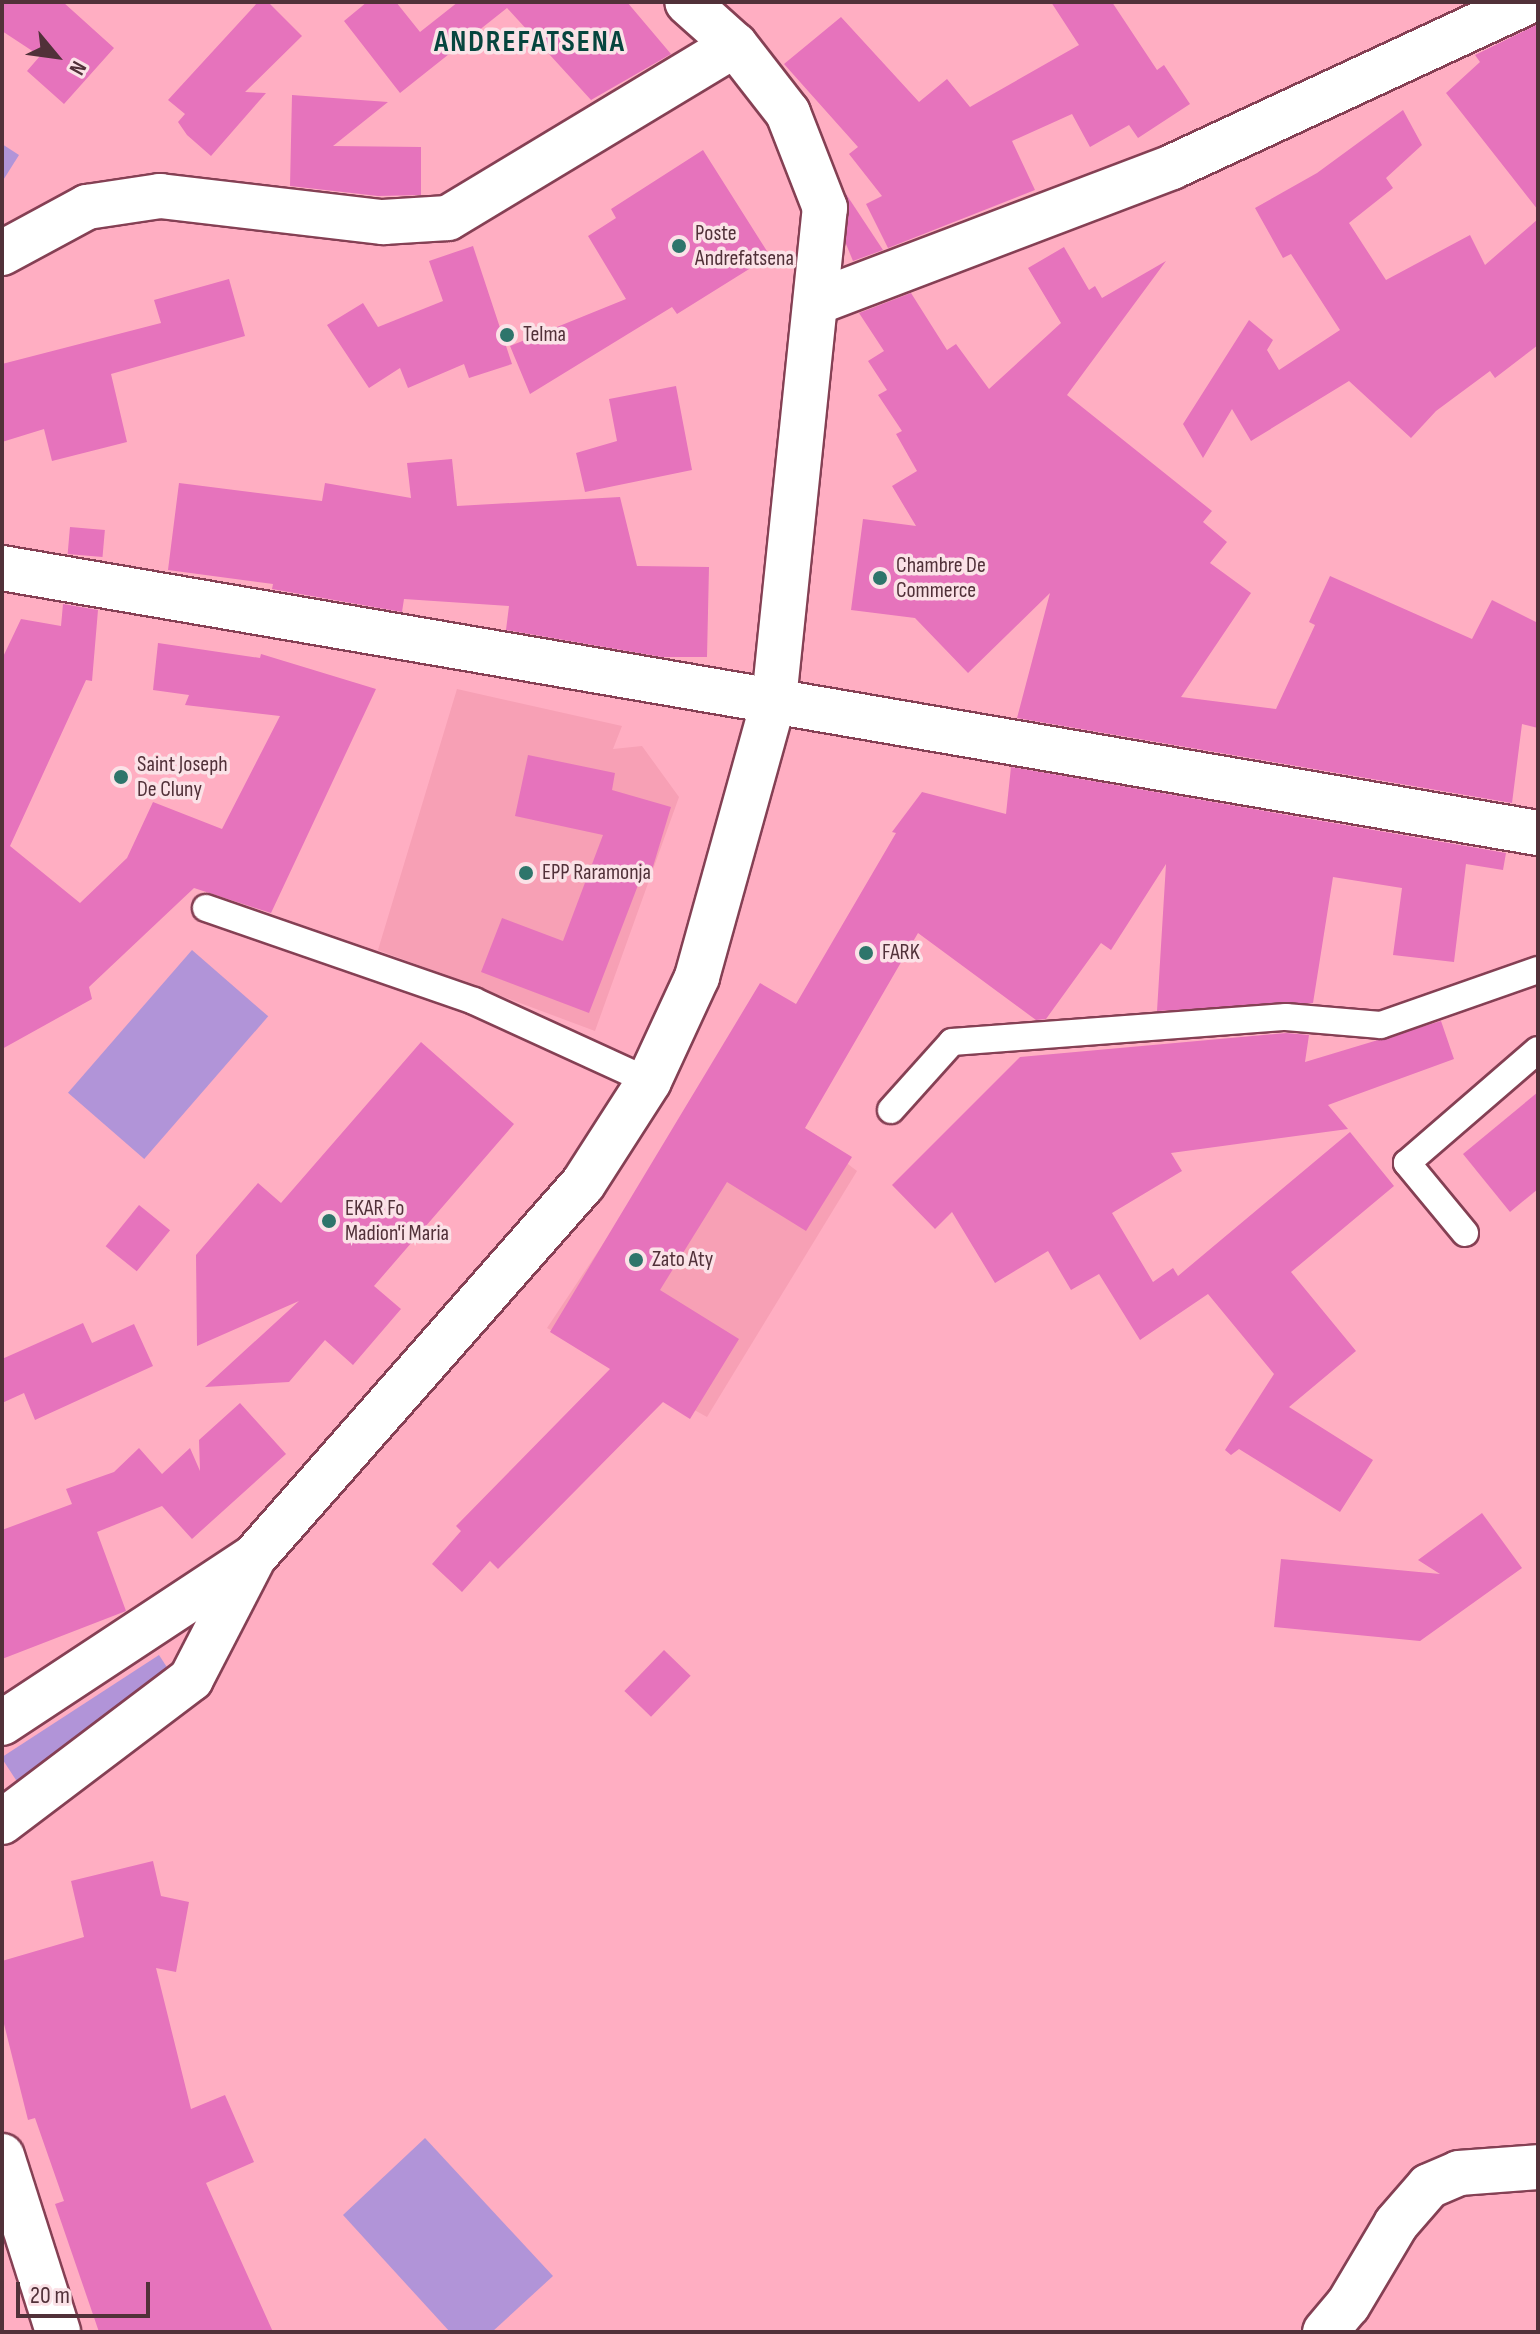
<!DOCTYPE html>
<html>
<head>
<meta charset="utf-8">
<style>
  body { margin:0 }
  #map { position:relative; width:1540px; height:2334px; overflow:hidden; background:#ffaec2; font-family:"Sofia Sans Condensed",sans-serif }
  div>[style] { position:absolute }
  [style*='--x'] { left:calc(var(--x)*1px); top:calc(var(--y)*1px); width:calc(var(--w)*1px); rotate:calc(var(--a)*1deg) }
  .built>* { inset:0; background:#f7a0b5 }
  .green>* { inset:0; background:#b194d8; transform-origin:0 0 }
  .building>* { inset:0; background:#e673bc; transform-origin:0 0 }
  .roads { filter:drop-shadow(2px 0 #854054) drop-shadow(-2px 0 #854054) drop-shadow(0 2px #854054) drop-shadow(0 -2px #854054) }
  .lane>* { height:26px; margin:-13px; padding:0 13px; transform-origin:13px; border-radius:13px; background:#fff }
  .street>* { height:44px; margin:-22px; padding:0 22px; transform-origin:22px; border-radius:22px; background:#fff }
  .secondary>* { height:44px; margin:-22px; padding:0 22px; transform-origin:22px; border-radius:22px; background:#fff }
  .dots>* { width:22px; height:22px; translate:-50% -50%; box-sizing:border-box; border:4px solid #fbe2e7; border-radius:50% }
  span { translate:-50% -50%; white-space:nowrap; text-align:center; line-height:1.15; -webkit-text-stroke:7px #fbe2e7; paint-order:stroke }
  .poi-label { font-size:22px; color:#513139 }
  .left { translate:0 -50%; text-align:left }
  .district-label { font-size:30px; color:#06453e; font-weight:700; letter-spacing:2px }
  .frame { position:absolute; inset:0; border:4px solid #513139; pointer-events:none }
  .north { position:absolute; left:16px; top:16px; width:80px; height:80px; -webkit-text-stroke:6px #fbe2e7; paint-order:stroke; rotate:119deg; font-size:22px; font-weight:700; line-height:32px; text-align:center; color:#513139 }
  .north::after { content:''; display:block; margin:auto; width:28px; height:36px; background:#513139; clip-path:polygon(50% 0,100% 100%,50% 72%,0 100%) }
  .scale { position:absolute; left:16px; top:2282px; width:134px; height:36px; box-sizing:border-box; border:4px solid #513139; border-top:0; padding-left:10px; font-size:24px; line-height:28px; white-space:nowrap; color:#513139; -webkit-text-stroke:6px #fbe2e7; paint-order:stroke }
</style>
</head>
<body>
<div id="map">
  <div class="built">
    <i style="clip-path:polygon(457px 689px,622px 726px,613px 749px,642px 746px,679px 797px,595px 1031px,378px 950px)"></i>
    <i style="clip-path:polygon(721px 1067px,857px 1171px,707px 1417px,547px 1328px)"></i>
  </div>
  <div class="green">
    <i style="clip-path:polygon(2px 144px,19px 155px,2px 182px)"></i>
    <i style="left:192px;top:950px;width:101px;height:189px;rotate:41deg"></i>
    <i style="left:159px;top:1655px;width:31px;height:188px;rotate:57deg"></i>
    <i style="clip-path:polygon(425px 2138px,553px 2276px,492px 2332px,450px 2332px,343px 2215px)"></i>
  </div>
  <div class="building">
    <i style="clip-path:polygon(2px 2px,63px 2px,114px 48px,64px 104px,27px 71px,40px 56px,2px 31px)"></i>
    <i style="clip-path:polygon(258px 2px,268px 2px,302px 36px,245px 92px,266px 93px,211px 156px,187px 135px,178px 122px,185px 114px,168px 100px)"></i>
    <i style="clip-path:polygon(367px 2px,396px 2px,420px 32px,458px 2px,627px 2px,671px 54px,591px 100px,507px 8px,400px 93px,344px 21px)"></i>
    <i style="clip-path:polygon(1051px 2px,1112px 2px,1157px 70px,1164px 65px,1190px 104px,1138px 138px,1129px 125px,1090px 147px,1072px 114px,1012px 141px,1035px 190px,888px 248px,866px 204px,882px 196px,849px 154px,858px 147px,784px 64px,841px 17px,919px 102px,947px 79px,970px 107px,1079px 45px)"></i>
    <i style="clip-path:polygon(1538px 24px,1538px 210px,1446px 93px,1480px 62px,1475px 55px)"></i>
    <i style="clip-path:polygon(292px 95px,388px 102px,333px 146px,421px 147px,421px 195px,378px 196px,290px 186px)"></i>
    <i style="clip-path:polygon(1403px 110px,1422px 145px,1386px 178px,1393px 188px,1349px 223px,1386px 280px,1470px 235px,1485px 265px,1538px 219px,1538px 345px,1495px 378px,1490px 371px,1436px 411px,1411px 438px,1349px 381px,1251px 441px,1232px 409px,1203px 458px,1183px 424px,1249px 320px,1273px 340px,1267px 350px,1279px 370px,1340px 330px,1291px 254px,1283px 258px,1255px 208px,1317px 173px)"></i>
    <i style="clip-path:polygon(703px 150px,770px 256px,677px 314px,672px 307px,530px 394px,510px 346px,626px 299px,588px 236px,616px 218px,611px 209px)"></i>
    <i style="clip-path:polygon(846px 194px,883px 250px,853px 261px,846px 244px)"></i>
    <i style="clip-path:polygon(473px 246px,512px 364px,469px 378px,464px 364px,408px 388px,400px 368px,369px 388px,327px 325px,363px 303px,378px 327px,443px 301px,429px 261px)"></i>
    <i style="clip-path:polygon(1064px 247px,1089px 290px,1095px 286px,1102px 298px,1166px 261px,1067px 395px,1212px 511px,1203px 522px,1227px 542px,1210px 563px,1251px 593px,1181px 697px,1276px 709px,1315px 625px,1309px 622px,1330px 576px,1472px 639px,1492px 600px,1538px 623px,1538px 728px,1522px 724px,1512px 803px,1017px 718px,1050px 593px,968px 673px,915px 618px,851px 610px,863px 519px,916px 526px,892px 486px,917px 471px,896px 434px,902px 431px,878px 395px,887px 390px,868px 361px,884px 351px,859px 313px,911px 293px,947px 350px,956px 344px,989px 389px,1061px 323px,1028px 268px)"></i>
    <i style="clip-path:polygon(229px 279px,245px 336px,111px 374px,127px 442px,52px 461px,44px 429px,2px 442px,2px 364px,161px 323px,154px 300px)"></i>
    <i style="clip-path:polygon(676px 386px,692px 470px,585px 492px,576px 453px,617px 441px,609px 399px)"></i>
    <i style="clip-path:polygon(452px 459px,457px 506px,620px 497px,637px 566px,709px 567px,707px 657px,662px 657px,506px 630px,509px 606px,404px 599px,402px 612px,272px 589px,273px 584px,168px 570px,179px 483px,322px 501px,325px 483px,411px 498px,407px 463px)"></i>
    <i style="left:70px;top:527px;width:35px;height:27px;rotate:5deg"></i>
    <i style="clip-path:polygon(63px 604px,98px 610px,92px 681px,86px 680px,10px 846px,80px 903px,127px 858px,153px 802px,222px 829px,280px 716px,185px 705px,189px 695px,153px 690px,158px 643px,260px 658px,261px 654px,376px 689px,271px 913px,194px 888px,89px 987px,92px 999px,2px 1049px,2px 659px,21px 619px,61px 626px)"></i>
    <i style="clip-path:polygon(528px 755px,615px 773px,612px 790px,671px 807px,652px 870px,645px 867px,589px 1013px,481px 972px,502px 918px,563px 941px,603px 835px,515px 816px)"></i>
    <i style="clip-path:polygon(1011px 767px,1506px 853px,1503px 870px,1466px 864px,1454px 962px,1393px 955px,1402px 888px,1333px 877px,1313px 1003px,1157px 1011px,1166px 864px,1111px 950px,1101px 943px,1046px 1019px,1036px 1020px,918px 933px,805px 1128px,852px 1157px,806px 1231px,727px 1182px,660px 1290px,739px 1339px,690px 1419px,663px 1402px,498px 1569px,490px 1561px,462px 1592px,432px 1564px,461px 1531px,456px 1526px,610px 1369px,550px 1332px,760px 983px,796px 1004px,896px 833px,892px 832px,922px 792px,1006px 814px)"></i>
    <i style="clip-path:polygon(1441px 1021px,1454px 1059px,1328px 1105px,1348px 1129px,1171px 1153px,1182px 1171px,1112px 1213px,1153px 1282px,1173px 1268px,1178px 1276px,1350px 1132px,1394px 1186px,1291px 1272px,1356px 1351px,1289px 1407px,1373px 1460px,1340px 1512px,1239px 1449px,1231px 1455px,1225px 1450px,1274px 1374px,1208px 1294px,1140px 1340px,1099px 1274px,1071px 1290px,1048px 1251px,995px 1283px,952px 1212px,935px 1229px,892px 1185px,1020px 1057px,1286px 1033px,1309px 1035px,1305px 1062px)"></i>
    <i style="clip-path:polygon(421px 1042px,514px 1124px,374px 1286px,401px 1309px,353px 1365px,325px 1340px,289px 1382px,205px 1387px,299px 1301px,197px 1346px,196px 1255px,258px 1183px,281px 1203px)"></i>
    <i style="clip-path:polygon(1538px 1092px,1538px 1189px,1510px 1212px,1463px 1154px)"></i>
    <i style="left:139px;top:1205px;width:40px;height:53px;rotate:39deg"></i>
    <i style="clip-path:polygon(83px 1323px,92px 1343px,134px 1324px,153px 1366px,35px 1420px,24px 1393px,2px 1403px,2px 1359px)"></i>
    <i style="clip-path:polygon(240px 1403px,286px 1454px,192px 1539px,162px 1506px,97px 1532px,126px 1611px,2px 1659px,2px 1530px,72px 1504px,66px 1489px,114px 1472px,139px 1448px,162px 1474px,190px 1448px,200px 1471px,199px 1440px)"></i>
    <i style="clip-path:polygon(1482px 1513px,1522px 1568px,1420px 1641px,1274px 1627px,1281px 1559px,1440px 1574px,1418px 1560px)"></i>
    <i style="left:664px;top:1650px;width:37px;height:57px;rotate:44deg"></i>
    <i style="clip-path:polygon(153px 1861px,161px 1896px,189px 1902px,176px 1972px,156px 1968px,191px 2109px,225px 2095px,254px 2162px,206px 2183px,273px 2332px,99px 2332px,55px 2204px,64px 2201px,35px 2118px,28px 2120px,2px 2016px,2px 1961px,84px 1937px,71px 1881px)"></i>
  </div>
  <div class="roads">
    <div class="lane">
      <i style="--x:206;--y:908;--w:284;--a:19.1"></i>
      <i style="--x:474;--y:1001;--w:192;--a:24.6"></i>
      <i style="--x:891;--y:1110;--w:91;--a:-48.1"></i>
      <i style="--x:952;--y:1042;--w:335;--a:-4.3"></i>
      <i style="--x:1286;--y:1017;--w:95;--a:4.8"></i>
      <i style="--x:1381;--y:1025;--w:166;--a:-19.3"></i>
      <i style="--x:1465;--y:1233;--w:91;--a:-129.6"></i>
      <i style="--x:1407;--y:1163;--w:173;--a:-40.8"></i>
    </div>
    <div class="street">
      <i style="--x:2;--y:253;--w:97;--a:-28.4"></i>
      <i style="--x:87;--y:207;--w:74;--a:-8.6"></i>
      <i style="--x:160;--y:196;--w:225;--a:6.7"></i>
      <i style="--x:383;--y:222;--w:65;--a:-3.5"></i>
      <i style="--x:448;--y:218;--w:335;--a:-31.1"></i>
      <i style="--x:817;--y:302;--w:380;--a:-20.8"></i>
      <i style="--x:1172;--y:167;--w:391;--a:-24.9"></i>
      <i style="--x:2;--y:1723;--w:300;--a:-33.4"></i>
      <i style="--x:2;--y:1822;--w:237;--a:-37.1"></i>
      <i style="--x:191;--y:1679;--w:137;--a:-62.7"></i>
      <i style="--x:254;--y:1557;--w:497;--a:-48.6"></i>
      <i style="--x:583;--y:1184;--w:122;--a:-57.3"></i>
      <i style="--x:649;--y:1081;--w:115;--a:-65.2"></i>
      <i style="--x:697;--y:977;--w:288;--a:-74.5"></i>
      <i style="--x:774;--y:700;--w:495;--a:-84.1"></i>
      <i style="--x:825;--y:208;--w:102;--a:-111.3"></i>
      <i style="--x:788;--y:113;--w:86;--a:-127.9"></i>
      <i style="--x:735;--y:45;--w:64;--a:-138.1"></i>
      <i style="--x:2;--y:2156;--w:185;--a:72.3"></i>
      <i style="--x:1325;--y:2332;--w:35;--a:-50"></i>
      <i style="--x:1348;--y:2305;--w:94;--a:-59.3"></i>
      <i style="--x:1396;--y:2224;--w:50;--a:-49"></i>
      <i style="--x:1429;--y:2186;--w:33;--a:-23"></i>
      <i style="--x:1459;--y:2173;--w:79;--a:-4.3"></i>
    </div>
    <div class="secondary">
      <i style="--x:2;--y:568;--w:1559;--a:9.79"></i>
    </div>
  </div>
  <div class="dots">
    <i style="left:679px;top:246px;background:#2e756b"></i>
    <i style="left:507px;top:335px;background:#2e756b"></i>
    <i style="left:880px;top:578px;background:#2e756b"></i>
    <i style="left:121px;top:777px;background:#2e756b"></i>
    <i style="left:526px;top:873px;background:#2e756b"></i>
    <i style="left:866px;top:953px;background:#2e756b"></i>
    <i style="left:329px;top:1221px;background:#2e756b"></i>
    <i style="left:636px;top:1260px;background:#2e756b"></i>
  </div>
  <div class="poi-label">
    <span class="left" style="left:695px;top:246px">Poste<br>Andrefatsena</span>
    <span class="left" style="left:523px;top:335px">Telma</span>
    <span class="left" style="left:896px;top:578px">Chambre De<br>Commerce</span>
    <span class="left" style="left:137px;top:777px">Saint Joseph<br>De Cluny</span>
    <span class="left" style="left:542px;top:873px">EPP Raramonja</span>
    <span class="left" style="left:882px;top:953px">FARK</span>
    <span class="left" style="left:345px;top:1221px">EKAR Fo<br>Madion'i Maria</span>
    <span class="left" style="left:652px;top:1260px">Zato Aty</span>
  </div>
  <div class="district-label">
    <span style="left:530px;top:42px">ANDREFATSENA</span>
  </div>
  <div class="frame"></div>
  <div class="north">N</div>
  <div class="scale">20 m</div>
</div>
</body>
</html>
